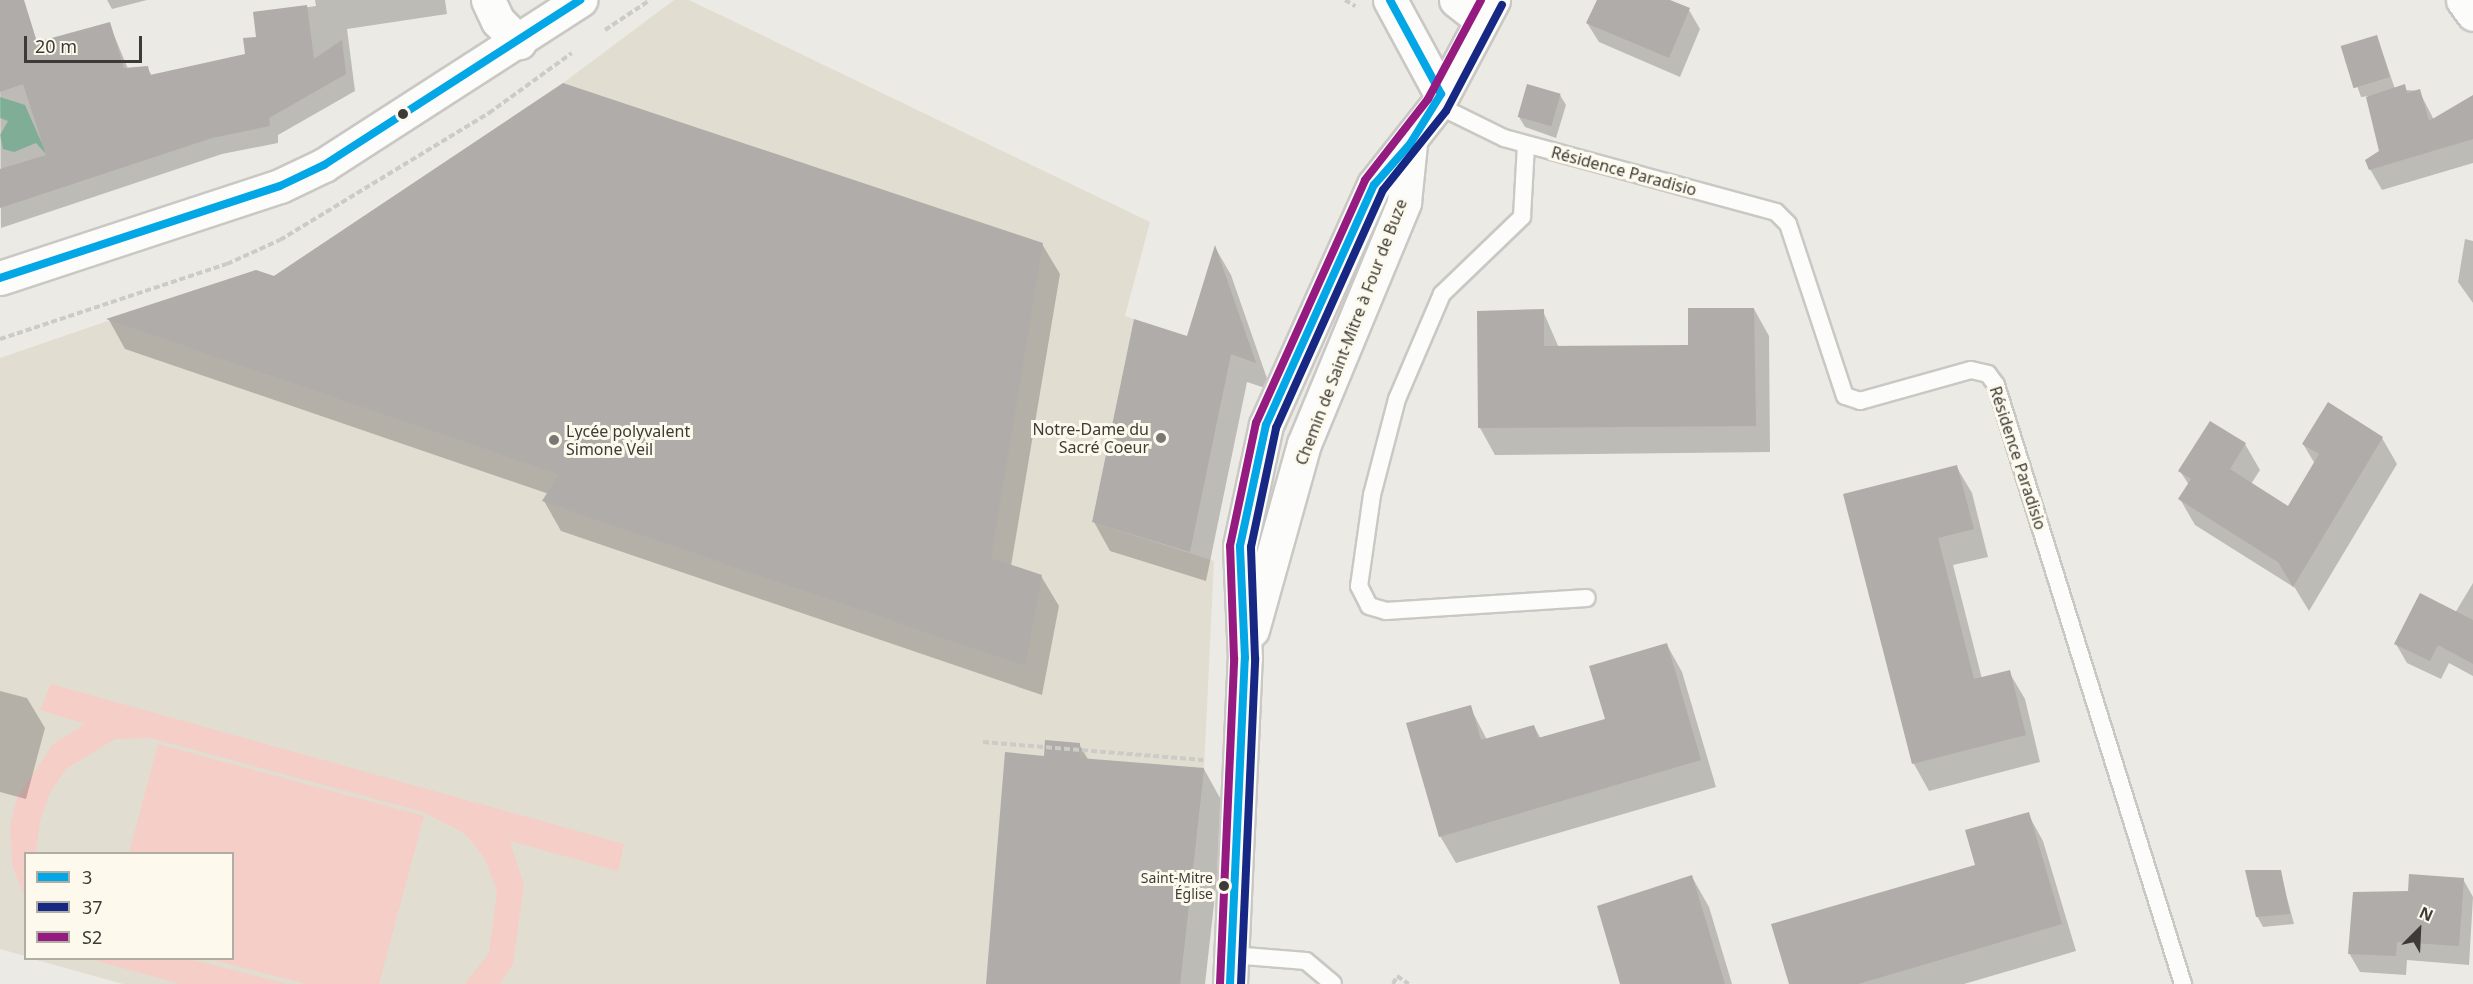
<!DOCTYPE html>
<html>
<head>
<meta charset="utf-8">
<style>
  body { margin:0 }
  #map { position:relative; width:2473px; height:984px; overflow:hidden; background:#eceae4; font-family:"Noto Sans",sans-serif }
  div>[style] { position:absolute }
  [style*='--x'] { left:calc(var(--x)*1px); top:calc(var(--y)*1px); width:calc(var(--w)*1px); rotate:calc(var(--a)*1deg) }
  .built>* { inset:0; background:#e2ddd1 }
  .green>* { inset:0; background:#f5cec8 }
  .water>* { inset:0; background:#a0d9bb }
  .shadow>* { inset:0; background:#0003 }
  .building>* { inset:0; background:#afaca9; transform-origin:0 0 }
  .path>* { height:4px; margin-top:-2px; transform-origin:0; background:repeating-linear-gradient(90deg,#cccbc8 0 6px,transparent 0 9px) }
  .roads { filter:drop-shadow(2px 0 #cac8c4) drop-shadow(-2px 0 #cac8c4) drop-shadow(0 2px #cac8c4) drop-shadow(0 -2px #cac8c4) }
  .lane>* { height:16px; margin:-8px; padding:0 8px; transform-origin:8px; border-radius:8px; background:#fcfcfb }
  .street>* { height:33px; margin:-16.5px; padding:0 16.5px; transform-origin:16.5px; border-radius:16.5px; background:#fcfcfb }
  .bus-1>* { height:8px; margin:-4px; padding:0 4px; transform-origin:4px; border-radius:4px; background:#03a7e5 }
  .bus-2>* { height:8px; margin:-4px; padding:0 4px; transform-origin:4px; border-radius:4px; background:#162883 }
  .bus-3>* { height:8px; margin:-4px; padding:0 4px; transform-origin:4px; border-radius:4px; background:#951b81 }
  .dots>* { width:16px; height:16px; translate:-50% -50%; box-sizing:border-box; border:3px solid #fdfaed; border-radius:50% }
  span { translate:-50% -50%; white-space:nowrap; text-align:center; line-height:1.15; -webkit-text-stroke:6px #fdfaed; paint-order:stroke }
  .bus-label { font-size:14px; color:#3d3b37 }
  .right { translate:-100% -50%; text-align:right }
  .street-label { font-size:16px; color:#3d3b37 }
  .poi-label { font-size:16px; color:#3d3b37 }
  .left { translate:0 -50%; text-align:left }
  .legend { position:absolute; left:24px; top:852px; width:210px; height:108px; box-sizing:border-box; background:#fdfaed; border:2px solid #b0aea4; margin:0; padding:8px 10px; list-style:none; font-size:18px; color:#3d3b37 }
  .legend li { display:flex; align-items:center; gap:12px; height:30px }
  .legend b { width:30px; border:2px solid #b0aea4 }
  .north { position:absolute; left:2389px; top:900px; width:60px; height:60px; -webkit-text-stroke:4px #fdfaed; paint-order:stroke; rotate:24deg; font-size:16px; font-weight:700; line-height:24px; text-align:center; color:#3d3b37 }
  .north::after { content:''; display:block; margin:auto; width:21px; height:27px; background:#3d3b37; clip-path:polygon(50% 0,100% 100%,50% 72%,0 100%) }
  .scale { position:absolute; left:24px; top:36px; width:118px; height:27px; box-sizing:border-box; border:3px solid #3d3b37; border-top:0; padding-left:8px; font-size:18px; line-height:21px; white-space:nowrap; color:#3d3b37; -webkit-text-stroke:4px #fdfaed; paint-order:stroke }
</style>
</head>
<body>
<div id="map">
  <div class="built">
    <i style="clip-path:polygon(674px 0,689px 0,1150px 222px,1125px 316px,1134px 319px,1092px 522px,1214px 561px,1204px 768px,1180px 984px,123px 984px,33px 959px,232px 958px,232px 854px,26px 854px,25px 956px,0 949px,0 358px,256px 270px,274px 276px,563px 83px)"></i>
  </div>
  <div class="green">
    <i style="clip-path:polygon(51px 684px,624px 844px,618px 871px,510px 841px,524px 885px,513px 964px,500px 984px,465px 984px,489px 953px,497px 891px,484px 857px,464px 833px,423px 812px,151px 738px,115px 739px,66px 769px,51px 791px,40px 820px,36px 853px,26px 854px,25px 898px,12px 865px,10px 826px,17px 798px,53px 744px,85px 724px,40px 710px)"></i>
    <i style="clip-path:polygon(158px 744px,424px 816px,379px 984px,306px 984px,210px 959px,232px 958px,232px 854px,129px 853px)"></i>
    <i style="clip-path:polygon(90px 959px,190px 959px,288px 984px,181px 984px)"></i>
  </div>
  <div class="water">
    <i style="clip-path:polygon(0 97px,25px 105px,47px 155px,36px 143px,14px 152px,3px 149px,0 135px,8px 121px,0 118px)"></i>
  </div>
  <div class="shadow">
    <i style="clip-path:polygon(107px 0,147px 0,112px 9px)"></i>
    <i style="clip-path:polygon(315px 0,445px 0,447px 14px,347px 29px,355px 91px,278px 135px,278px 143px,222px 154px,1px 228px,0 53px,109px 23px,128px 69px,147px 67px,152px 76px,247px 55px,257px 38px,255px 14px,316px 6px)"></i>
    <i style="clip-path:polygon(1598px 0,1666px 0,1689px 10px,1700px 29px,1680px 77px,1599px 42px,1587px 23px)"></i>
    <i style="clip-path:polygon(2377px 36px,2395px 89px,2419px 91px,2434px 120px,2473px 97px,2473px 163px,2382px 190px,2370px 169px,2381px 152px,2378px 95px,2361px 97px,2343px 47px)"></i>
    <i style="clip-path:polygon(1560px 95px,1566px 105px,1556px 138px,1525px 127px,1519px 117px)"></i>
    <i style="clip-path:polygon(2465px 239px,2473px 241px,2473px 303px,2458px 282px)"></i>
    <i style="clip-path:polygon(1042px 244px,1060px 274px,1011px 566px,1041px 576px,1059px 606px,1042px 695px,561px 531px,544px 501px,549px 494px,125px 349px,109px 320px,256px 272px,274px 278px)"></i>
    <i style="clip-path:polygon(1216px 249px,1231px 275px,1271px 390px,1247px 382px,1206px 581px,1110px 551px,1094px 522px,1188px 338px)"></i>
    <i style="clip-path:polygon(1754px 309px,1769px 336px,1770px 452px,1495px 455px,1480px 428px,1543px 311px,1559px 348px,1689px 347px)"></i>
    <i style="clip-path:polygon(2382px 438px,2397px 464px,2309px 611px,2295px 588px,2195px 525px,2180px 499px,2189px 485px,2180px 471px,2245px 444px,2260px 470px,2251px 484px,2289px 508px,2315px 464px,2303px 444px)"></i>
    <i style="clip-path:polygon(1956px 466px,1972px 493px,1988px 557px,1953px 565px,1982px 679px,2009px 672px,2025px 699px,2040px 762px,1929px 791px,1914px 764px,1845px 495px)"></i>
    <i style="clip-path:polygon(2473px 583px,2473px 676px,2449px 663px,2441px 679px,2407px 663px,2396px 644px,2455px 613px)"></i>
    <i style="clip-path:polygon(1667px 645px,1682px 672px,1716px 787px,1456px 863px,1440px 836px,1470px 707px,1487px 740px,1534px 726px,1541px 739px,1607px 720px)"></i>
    <i style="clip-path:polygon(0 691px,27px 698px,45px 728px,26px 799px,0 792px)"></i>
    <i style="clip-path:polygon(1079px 744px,1089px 761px,1204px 769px,1225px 807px,1205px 984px,988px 984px,1046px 757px)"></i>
    <i style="clip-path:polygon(2028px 814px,2043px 841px,2076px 951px,1964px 984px,1790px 984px,1977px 866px)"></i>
    <i style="clip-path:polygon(2280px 872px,2294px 924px,2263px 927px,2257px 916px)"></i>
    <i style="clip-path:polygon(1692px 877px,1709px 907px,1732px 984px,1622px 984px)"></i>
    <i style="clip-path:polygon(2463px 879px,2473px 897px,2469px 965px,2407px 960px,2406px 975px,2360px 972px,2349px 953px,2409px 892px)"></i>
  </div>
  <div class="building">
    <i style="clip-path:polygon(0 0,24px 0,37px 42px,110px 22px,124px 68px,148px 66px,150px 75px,245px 54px,243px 38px,256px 37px,253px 12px,307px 5px,314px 59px,342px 40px,346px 74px,269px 118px,270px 126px,212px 138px,0 208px,0 169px,46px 155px,23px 84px,0 92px)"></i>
    <i style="clip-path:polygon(1597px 0,1670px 0,1690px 8px,1669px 58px,1586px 23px)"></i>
    <i style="left:2377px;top:35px;width:44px;height:38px;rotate:73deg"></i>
    <i style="clip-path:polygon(563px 83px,1043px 243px,991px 558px,1042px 575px,1025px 666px,542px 501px,559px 474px,106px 319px,256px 270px,274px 276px)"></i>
    <i style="left:1527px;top:84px;width:35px;height:34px;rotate:16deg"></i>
    <i style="clip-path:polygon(2405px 84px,2407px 93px,2420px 89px,2429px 121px,2473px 95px,2473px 139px,2369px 170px,2365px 160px,2379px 151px,2366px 97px)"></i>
    <i style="clip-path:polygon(1215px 245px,1256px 363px,1231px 354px,1190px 552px,1092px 522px,1134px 319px,1187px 336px)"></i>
    <i style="clip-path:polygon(1688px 308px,1754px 308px,1756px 426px,1478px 428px,1477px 311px,1544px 309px,1544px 346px,1688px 345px)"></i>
    <i style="clip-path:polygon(2328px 402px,2383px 437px,2293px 587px,2278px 562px,2178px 499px,2191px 479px,2178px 471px,2210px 421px,2246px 443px,2230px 469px,2288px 506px,2319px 454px,2302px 444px)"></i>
    <i style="clip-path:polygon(1957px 465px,1974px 529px,1938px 538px,1974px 679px,2010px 670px,2026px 735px,1912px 764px,1843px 494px)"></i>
    <i style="clip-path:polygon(2420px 593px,2473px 620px,2473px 664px,2438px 645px,2430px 661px,2394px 644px)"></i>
    <i style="clip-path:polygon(1667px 643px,1701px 760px,1439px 837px,1406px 723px,1471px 705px,1481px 740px,1534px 725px,1538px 738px,1605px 719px,1589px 666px)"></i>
    <i style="clip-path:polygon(1045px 740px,1080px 743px,1080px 758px,1204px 768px,1180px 984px,986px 984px,1005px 752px,1044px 756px)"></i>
    <i style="clip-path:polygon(2029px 812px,2062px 924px,1858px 984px,1789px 984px,1771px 924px,1975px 865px,1965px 830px)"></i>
    <i style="clip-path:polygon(2245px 870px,2281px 870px,2290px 914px,2256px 917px)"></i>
    <i style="clip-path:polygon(2409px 874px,2464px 878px,2459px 946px,2397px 942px,2396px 956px,2348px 954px,2353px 892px,2408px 891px)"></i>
    <i style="clip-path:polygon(1692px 875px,1725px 984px,1620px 984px,1597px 906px)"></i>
  </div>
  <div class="path">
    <i style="--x:1345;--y:0;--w:12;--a:31"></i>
    <i style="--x:605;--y:30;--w:54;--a:-33.7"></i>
    <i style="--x:0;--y:339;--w:239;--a:-18.3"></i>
    <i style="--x:227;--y:264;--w:58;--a:-24.4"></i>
    <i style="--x:280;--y:240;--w:245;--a:-31.3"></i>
    <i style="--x:489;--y:113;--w:102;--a:-35.9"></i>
    <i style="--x:983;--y:742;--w:221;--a:4.7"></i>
    <i style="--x:1393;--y:984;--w:9;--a:-63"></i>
    <i style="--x:1397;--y:976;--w:14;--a:34"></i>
  </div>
  <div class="roads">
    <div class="lane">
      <i style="--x:1437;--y:105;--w:75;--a:26.2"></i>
      <i style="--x:1504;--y:138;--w:282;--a:15.2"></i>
      <i style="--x:1776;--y:212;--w:17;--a:45"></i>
      <i style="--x:1788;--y:224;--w:181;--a:71.7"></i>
      <i style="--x:1845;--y:396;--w:16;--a:18"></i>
      <i style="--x:1860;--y:401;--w:115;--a:-15.6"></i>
      <i style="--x:1971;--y:370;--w:17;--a:13"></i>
      <i style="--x:1988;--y:374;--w:14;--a:54"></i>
      <i style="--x:1996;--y:385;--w:628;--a:72.66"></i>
      <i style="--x:1526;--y:145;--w:72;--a:93.2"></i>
      <i style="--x:1522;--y:217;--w:111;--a:136.1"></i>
      <i style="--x:1442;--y:294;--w:114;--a:113.2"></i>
      <i style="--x:1397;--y:399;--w:99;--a:104.6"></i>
      <i style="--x:1372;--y:495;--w:92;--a:98.1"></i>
      <i style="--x:1359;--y:586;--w:22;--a:63"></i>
      <i style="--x:1369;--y:606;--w:18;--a:16"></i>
      <i style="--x:1386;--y:611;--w:201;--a:-3.7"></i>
      <i style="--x:1232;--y:955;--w:74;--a:4.6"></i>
      <i style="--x:1306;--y:961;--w:35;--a:40"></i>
    </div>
    <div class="street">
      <i style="--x:488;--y:0;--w:23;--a:65"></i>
      <i style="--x:498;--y:21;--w:30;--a:45"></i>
      <i style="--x:1390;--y:0;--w:107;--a:61.5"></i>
      <i style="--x:1456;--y:0;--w:31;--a:38"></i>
      <i style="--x:2463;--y:0;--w:17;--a:54"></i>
      <i style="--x:0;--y:278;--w:295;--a:-18.2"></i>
      <i style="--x:280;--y:186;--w:49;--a:-25.5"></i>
      <i style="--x:324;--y:165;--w:305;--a:-32.8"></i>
      <i style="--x:1252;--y:630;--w:193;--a:-74.4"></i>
      <i style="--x:1304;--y:444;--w:262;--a:-67.5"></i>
      <i style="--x:1404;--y:202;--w:58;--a:-84.1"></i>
      <i style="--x:1230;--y:984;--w:326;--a:-87.4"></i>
      <i style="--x:1245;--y:658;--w:112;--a:-92.6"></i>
      <i style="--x:1240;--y:546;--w:124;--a:-77.9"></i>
      <i style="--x:1266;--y:425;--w:263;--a:-65.8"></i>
      <i style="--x:1374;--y:185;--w:102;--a:-51.8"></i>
      <i style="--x:1437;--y:105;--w:119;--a:-61.9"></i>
    </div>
  </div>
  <div class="bus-1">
    <i style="--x:0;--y:278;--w:295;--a:-18.2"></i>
    <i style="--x:280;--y:186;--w:49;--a:-25.5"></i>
    <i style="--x:324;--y:165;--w:305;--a:-32.8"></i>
    <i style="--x:1230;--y:984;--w:326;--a:-87.4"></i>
    <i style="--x:1245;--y:658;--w:112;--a:-92.6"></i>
    <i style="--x:1240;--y:546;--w:124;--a:-77.9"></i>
    <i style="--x:1266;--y:425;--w:263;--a:-65.8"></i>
    <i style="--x:1374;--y:185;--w:55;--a:-48.7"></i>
    <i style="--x:1410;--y:144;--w:59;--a:-58.2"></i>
    <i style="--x:1441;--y:94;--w:107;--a:-118.5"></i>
  </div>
  <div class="bus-2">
    <i style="--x:1241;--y:984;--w:326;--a:-87.5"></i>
    <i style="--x:1255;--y:658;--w:111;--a:-92.1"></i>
    <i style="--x:1251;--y:547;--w:122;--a:-78.1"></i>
    <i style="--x:1276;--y:428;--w:261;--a:-65.8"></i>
    <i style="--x:1383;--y:190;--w:101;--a:-51.4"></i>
    <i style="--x:1446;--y:111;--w:120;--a:-62.2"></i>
  </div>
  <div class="bus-3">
    <i style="--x:1220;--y:984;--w:326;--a:-87.5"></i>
    <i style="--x:1234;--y:658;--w:112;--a:-92"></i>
    <i style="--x:1230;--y:546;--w:126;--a:-78.1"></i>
    <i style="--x:1256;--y:423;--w:266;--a:-65.8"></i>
    <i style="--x:1365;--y:180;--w:103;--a:-52.1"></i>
    <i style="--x:1428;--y:99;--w:112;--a:-61.8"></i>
  </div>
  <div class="dots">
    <i style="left:403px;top:114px;background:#3d3b37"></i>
    <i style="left:1161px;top:438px;background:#7a7874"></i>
    <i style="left:554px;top:440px;background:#7a7874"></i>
    <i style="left:1224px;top:886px;background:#3d3b37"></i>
  </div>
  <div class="bus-label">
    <span class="right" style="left:1213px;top:886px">Saint-Mitre<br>Église</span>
  </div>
  <div class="street-label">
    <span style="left:1624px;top:171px;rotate:15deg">Résidence Paradisio</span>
    <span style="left:1351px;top:332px;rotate:-69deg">Chemin de Saint-Mitre à Four de Buze</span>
    <span style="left:2018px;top:458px;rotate:72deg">Résidence Paradisio</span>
  </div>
  <div class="poi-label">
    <span class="right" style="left:1149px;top:438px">Notre-Dame du<br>Sacré Coeur</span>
    <span class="left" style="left:566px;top:440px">Lycée polyvalent<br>Simone Veil</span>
  </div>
  <ul class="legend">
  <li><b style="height:8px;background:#03a7e5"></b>3</li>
  <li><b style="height:8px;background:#162883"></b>37</li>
  <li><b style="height:8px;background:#951b81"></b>S2</li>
  </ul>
  <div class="north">N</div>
  <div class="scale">20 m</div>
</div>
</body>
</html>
